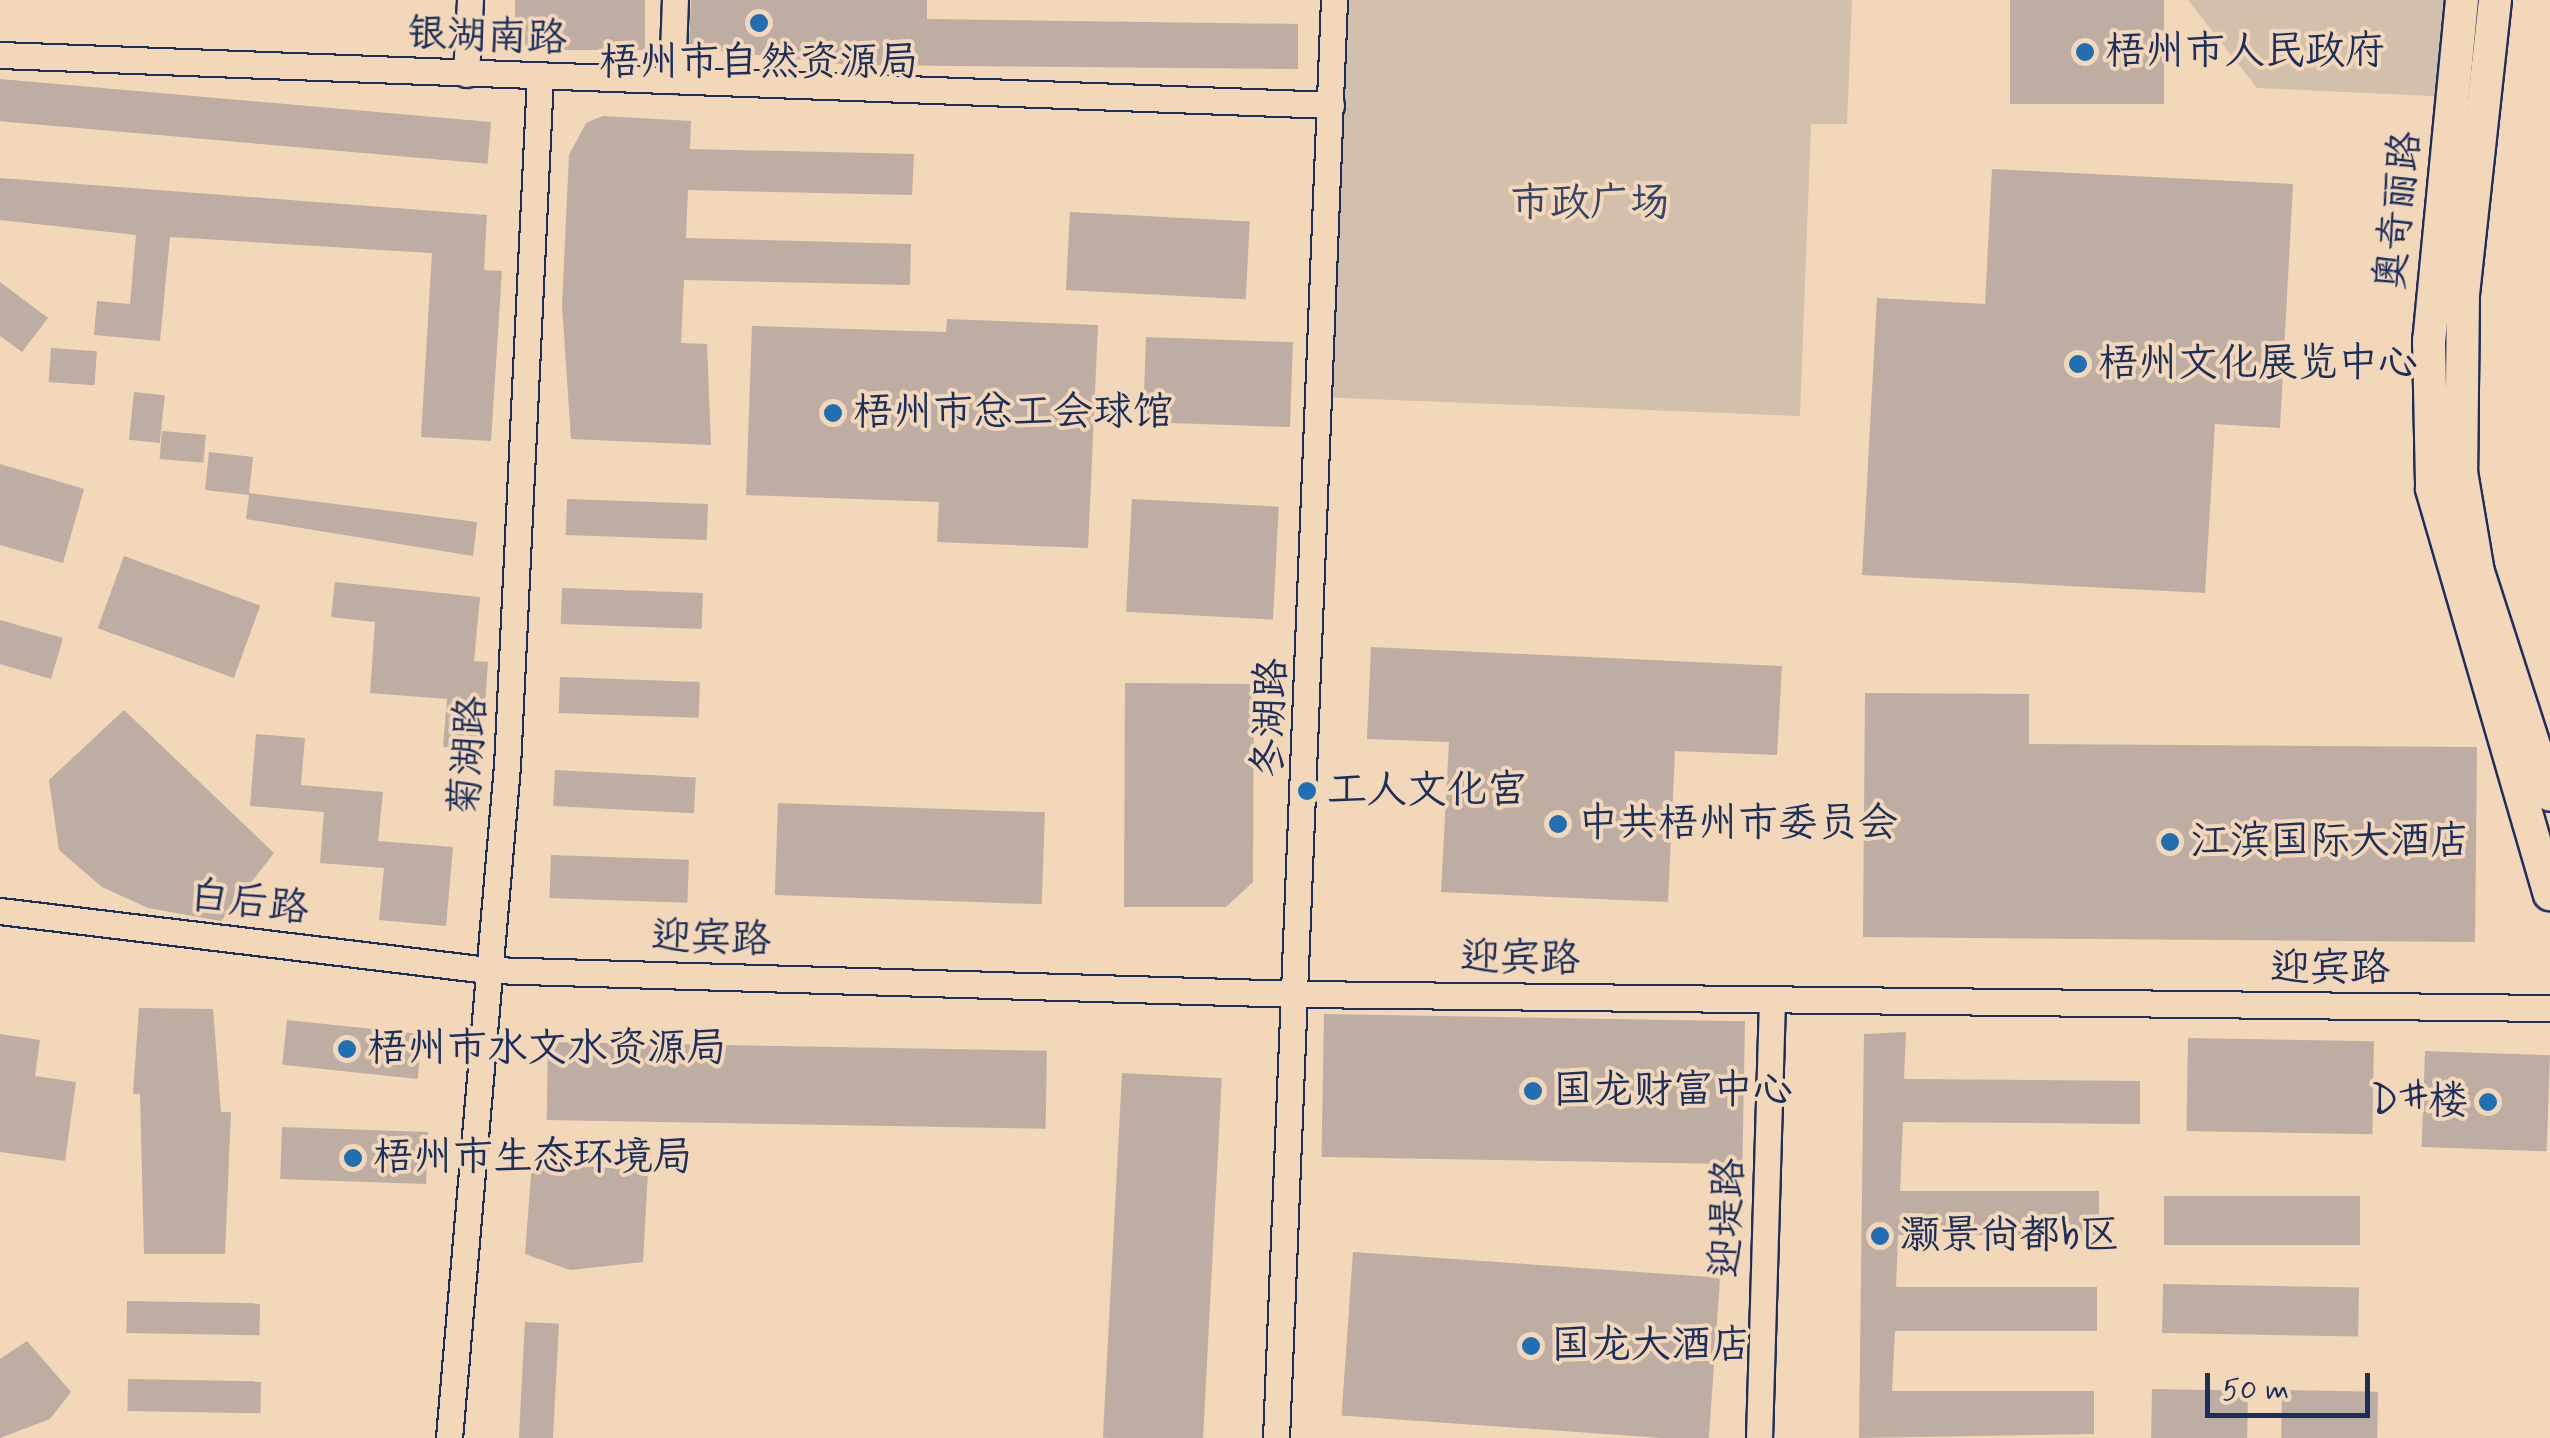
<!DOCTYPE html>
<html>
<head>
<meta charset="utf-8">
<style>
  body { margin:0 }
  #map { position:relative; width:2550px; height:1438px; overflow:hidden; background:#f2d7b9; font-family:Mynerve,"LXGW WenKai TC",sans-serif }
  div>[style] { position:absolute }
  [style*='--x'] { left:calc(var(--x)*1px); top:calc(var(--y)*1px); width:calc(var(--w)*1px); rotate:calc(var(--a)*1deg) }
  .green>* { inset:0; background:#d2bfac }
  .building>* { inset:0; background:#bdada3; transform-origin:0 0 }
  .roads { filter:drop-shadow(2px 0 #1b2f5e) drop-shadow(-2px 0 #1b2f5e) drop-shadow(0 2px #1b2f5e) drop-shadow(0 -2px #1b2f5e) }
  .minor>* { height:25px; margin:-12.5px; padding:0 12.5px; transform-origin:12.5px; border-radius:12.5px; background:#f2d7b9 }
  .major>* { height:32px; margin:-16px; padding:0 16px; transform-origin:16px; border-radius:16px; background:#f2d7b9 }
  .dots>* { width:28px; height:28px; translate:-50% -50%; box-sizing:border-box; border:5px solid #f2d7b9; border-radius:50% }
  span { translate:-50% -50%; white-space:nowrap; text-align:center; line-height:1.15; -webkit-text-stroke:8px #f2d7b9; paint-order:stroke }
  .street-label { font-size:40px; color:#1b2f5e }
  .poi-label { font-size:40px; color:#1b2f5e }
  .left { translate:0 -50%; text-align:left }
  .right { translate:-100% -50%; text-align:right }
  .park-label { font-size:40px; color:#36456a }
  .scale { position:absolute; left:2205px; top:1373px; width:165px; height:45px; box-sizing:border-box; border:5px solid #1b2f5e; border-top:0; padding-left:12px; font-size:30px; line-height:35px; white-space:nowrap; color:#1b2f5e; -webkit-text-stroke:8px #f2d7b9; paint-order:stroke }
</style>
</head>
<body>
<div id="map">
  <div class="green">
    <i style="clip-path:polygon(1334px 0,1852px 0,1847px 124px,1811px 124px,1800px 416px,1319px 397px)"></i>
    <i style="clip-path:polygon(2188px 0,2462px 0,2453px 97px,2257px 88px)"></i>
  </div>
  <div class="building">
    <i style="left:515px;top:0;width:130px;height:50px"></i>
    <i style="clip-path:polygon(691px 0,927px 0,927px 19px,1298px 24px,1298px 69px,851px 65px,689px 48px)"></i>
    <i style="left:2010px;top:0;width:154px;height:104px"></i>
    <i style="left:0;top:79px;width:493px;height:42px;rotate:5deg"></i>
    <i style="clip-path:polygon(603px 116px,691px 121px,690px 149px,914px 154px,912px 195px,688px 190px,686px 238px,911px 244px,910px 285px,684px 280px,681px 343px,707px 344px,711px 445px,571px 439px,562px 305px,569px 155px,586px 123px)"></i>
    <i style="clip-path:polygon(1992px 169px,2293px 184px,2280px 428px,2215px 424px,2205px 593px,1862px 575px,1877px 298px,1985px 304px)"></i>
    <i style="clip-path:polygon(0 178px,487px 215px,484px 270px,502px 271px,491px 441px,421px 437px,432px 253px,170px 237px,160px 341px,94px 335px,97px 301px,130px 304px,136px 235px,0 220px)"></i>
    <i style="left:1070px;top:212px;width:180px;height:78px;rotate:3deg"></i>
    <i style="clip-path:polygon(0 282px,48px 318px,22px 352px,0 336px)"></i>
    <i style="clip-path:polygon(947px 319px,1098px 325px,1088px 548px,937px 542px,939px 502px,746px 495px,752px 326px,946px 332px)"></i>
    <i style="left:1146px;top:337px;width:147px;height:85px;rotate:2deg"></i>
    <i style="left:51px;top:348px;width:46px;height:34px;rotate:4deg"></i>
    <i style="left:134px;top:392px;width:31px;height:48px;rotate:6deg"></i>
    <i style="left:162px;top:431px;width:44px;height:28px;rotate:5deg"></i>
    <i style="clip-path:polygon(209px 452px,253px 457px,249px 493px,477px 522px,473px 556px,246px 519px,249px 495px,205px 490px)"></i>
    <i style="clip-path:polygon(0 464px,84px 489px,63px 563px,0 545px)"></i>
    <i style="left:567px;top:499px;width:141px;height:36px;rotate:2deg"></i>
    <i style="left:1132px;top:499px;width:147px;height:113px;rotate:3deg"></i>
    <i style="left:124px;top:556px;width:145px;height:77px;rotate:20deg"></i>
    <i style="clip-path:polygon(335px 582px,480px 597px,474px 661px,488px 662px,482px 749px,443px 747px,447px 699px,370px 693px,375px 622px,331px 617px)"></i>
    <i style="left:562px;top:588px;width:141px;height:36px;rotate:2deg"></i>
    <i style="clip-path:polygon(0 620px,63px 638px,51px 679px,0 664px)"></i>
    <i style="clip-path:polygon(1371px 647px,1782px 666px,1777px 755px,1675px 751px,1668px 902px,1441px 892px,1449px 742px,1367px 739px)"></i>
    <i style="left:560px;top:677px;width:140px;height:36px;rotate:2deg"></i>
    <i style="clip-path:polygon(1125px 683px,1254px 684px,1253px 882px,1226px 907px,1124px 907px)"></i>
    <i style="clip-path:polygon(1865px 693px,2029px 694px,2029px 744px,2477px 747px,2475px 942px,1863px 937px)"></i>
    <i style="clip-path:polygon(124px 710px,274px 853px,221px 921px,148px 908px,102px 887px,59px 850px,49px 780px)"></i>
    <i style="clip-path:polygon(256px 734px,305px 738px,301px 785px,383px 792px,378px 841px,453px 847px,446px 926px,379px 920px,384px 868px,320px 863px,324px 812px,250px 806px)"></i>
    <i style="left:555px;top:770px;width:141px;height:36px;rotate:3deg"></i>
    <i style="left:778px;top:803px;width:267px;height:92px;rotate:2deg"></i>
    <i style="left:551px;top:855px;width:138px;height:43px;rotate:2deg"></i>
    <i style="clip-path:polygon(139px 1008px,213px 1009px,221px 1112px,231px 1112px,225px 1254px,144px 1254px,140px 1094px,133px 1094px)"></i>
    <i style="left:1324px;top:1014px;width:421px;height:143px;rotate:1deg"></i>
    <i style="left:287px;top:1020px;width:136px;height:45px;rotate:6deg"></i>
    <i style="clip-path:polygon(1906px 1032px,1904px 1079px,2140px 1081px,2140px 1124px,1903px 1122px,1900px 1191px,2099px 1191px,2099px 1235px,1898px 1235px,1896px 1287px,2097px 1287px,2097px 1331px,1895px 1331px,1892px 1391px,2094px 1391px,2094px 1434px,1859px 1438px,1864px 1034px)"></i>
    <i style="clip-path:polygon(0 1034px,40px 1040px,35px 1076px,76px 1082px,65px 1161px,0 1152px)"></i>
    <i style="left:2188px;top:1038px;width:186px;height:93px;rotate:1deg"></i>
    <i style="left:548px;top:1042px;width:499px;height:78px;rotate:1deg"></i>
    <i style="left:2425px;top:1051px;width:125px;height:96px;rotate:2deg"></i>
    <i style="left:1122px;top:1073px;width:100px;height:365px;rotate:3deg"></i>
    <i style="left:282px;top:1127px;width:146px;height:52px;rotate:2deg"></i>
    <i style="clip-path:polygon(532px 1162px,648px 1171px,643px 1262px,570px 1270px,525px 1254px)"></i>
    <i style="left:2164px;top:1196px;width:196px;height:49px"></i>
    <i style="left:1353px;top:1252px;width:368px;height:164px;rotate:4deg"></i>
    <i style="left:2163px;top:1284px;width:196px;height:49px;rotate:1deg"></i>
    <i style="left:127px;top:1301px;width:133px;height:32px;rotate:1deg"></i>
    <i style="left:525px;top:1322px;width:34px;height:116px;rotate:3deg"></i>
    <i style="clip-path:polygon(27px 1341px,71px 1392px,50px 1419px,0 1438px,0 1359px)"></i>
    <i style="left:128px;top:1379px;width:133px;height:32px;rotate:1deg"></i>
    <i style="left:2152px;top:1389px;width:96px;height:49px;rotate:1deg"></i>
    <i style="left:2282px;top:1390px;width:96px;height:48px;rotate:1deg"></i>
  </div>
  <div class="roads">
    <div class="minor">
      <i style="--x:0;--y:55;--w:1332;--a:2.15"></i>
      <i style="--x:466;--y:74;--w:74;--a:-86.9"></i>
      <i style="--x:672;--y:80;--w:80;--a:-87.9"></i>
      <i style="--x:0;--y:911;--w:494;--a:6.9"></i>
      <i style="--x:490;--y:970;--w:809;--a:1.7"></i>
      <i style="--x:1299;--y:994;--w:1251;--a:0.64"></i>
      <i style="--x:449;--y:1438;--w:674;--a:-85.07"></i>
      <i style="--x:507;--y:766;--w:690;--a:-87.26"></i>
      <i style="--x:1276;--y:1438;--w:1439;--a:-87.69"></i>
      <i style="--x:1759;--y:1438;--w:438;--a:-88.3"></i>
    </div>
    <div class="major">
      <i style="--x:2462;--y:0;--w:342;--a:95.5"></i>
      <i style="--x:2429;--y:340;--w:149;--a:88.8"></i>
      <i style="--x:2432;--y:489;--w:422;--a:73.8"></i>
      <i style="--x:2495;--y:0;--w:296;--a:96.2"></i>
      <i style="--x:2463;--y:294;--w:178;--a:90.6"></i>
      <i style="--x:2461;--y:472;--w:101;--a:80.4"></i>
      <i style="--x:2478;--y:572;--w:234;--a:72.1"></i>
    </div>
  </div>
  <div class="dots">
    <i style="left:759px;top:23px;background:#1f6fb2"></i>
    <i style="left:2085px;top:52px;background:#1f6fb2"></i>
    <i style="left:2078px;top:364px;background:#1f6fb2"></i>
    <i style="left:833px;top:413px;background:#1f6fb2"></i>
    <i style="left:1307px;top:791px;background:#1f6fb2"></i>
    <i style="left:1558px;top:824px;background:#1f6fb2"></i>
    <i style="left:2170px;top:842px;background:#1f6fb2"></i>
    <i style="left:347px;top:1049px;background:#1f6fb2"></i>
    <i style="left:1533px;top:1091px;background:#1f6fb2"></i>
    <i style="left:2488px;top:1102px;background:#1f6fb2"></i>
    <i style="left:353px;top:1158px;background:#1f6fb2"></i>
    <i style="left:1880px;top:1236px;background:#1f6fb2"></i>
    <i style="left:1531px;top:1346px;background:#1f6fb2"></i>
  </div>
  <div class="street-label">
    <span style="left:487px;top:37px;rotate:2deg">银湖南路</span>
    <span style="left:2399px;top:211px;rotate:-84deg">奥奇丽路</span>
    <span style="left:1271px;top:718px;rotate:-88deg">冬湖路</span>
    <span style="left:469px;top:756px;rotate:-86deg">菊湖路</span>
    <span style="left:249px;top:903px;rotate:7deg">白后路</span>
    <span style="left:711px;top:939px;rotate:2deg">迎宾路</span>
    <span style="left:1520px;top:959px;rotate:1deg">迎宾路</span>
    <span style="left:2330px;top:969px">迎宾路</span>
    <span style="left:1728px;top:1218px;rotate:-88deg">迎堤路</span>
  </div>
  <div class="poi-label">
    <span class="left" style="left:2105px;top:52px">梧州市人民政府</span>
    <span style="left:759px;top:63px">梧州市自然资源局</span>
    <span class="left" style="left:2098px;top:364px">梧州文化展览中心</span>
    <span class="left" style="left:853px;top:413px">梧州市总工会球馆</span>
    <span class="left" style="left:1327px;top:791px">工人文化宫</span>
    <span class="left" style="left:1578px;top:824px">中共梧州市委员会</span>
    <span class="left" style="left:2190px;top:842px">江滨国际大酒店</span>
    <span class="left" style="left:367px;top:1049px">梧州市水文水资源局</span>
    <span class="left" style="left:1553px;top:1091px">国龙财富中心</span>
    <span class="right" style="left:2468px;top:1102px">D#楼</span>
    <span class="left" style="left:373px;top:1158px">梧州市生态环境局</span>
    <span class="left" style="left:1900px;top:1236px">灏景尚都b区</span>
    <span class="left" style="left:1551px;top:1346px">国龙大酒店</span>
  </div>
  <div class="park-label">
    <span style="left:1590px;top:204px">市政广场</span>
  </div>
  <div class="scale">50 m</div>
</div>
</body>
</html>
